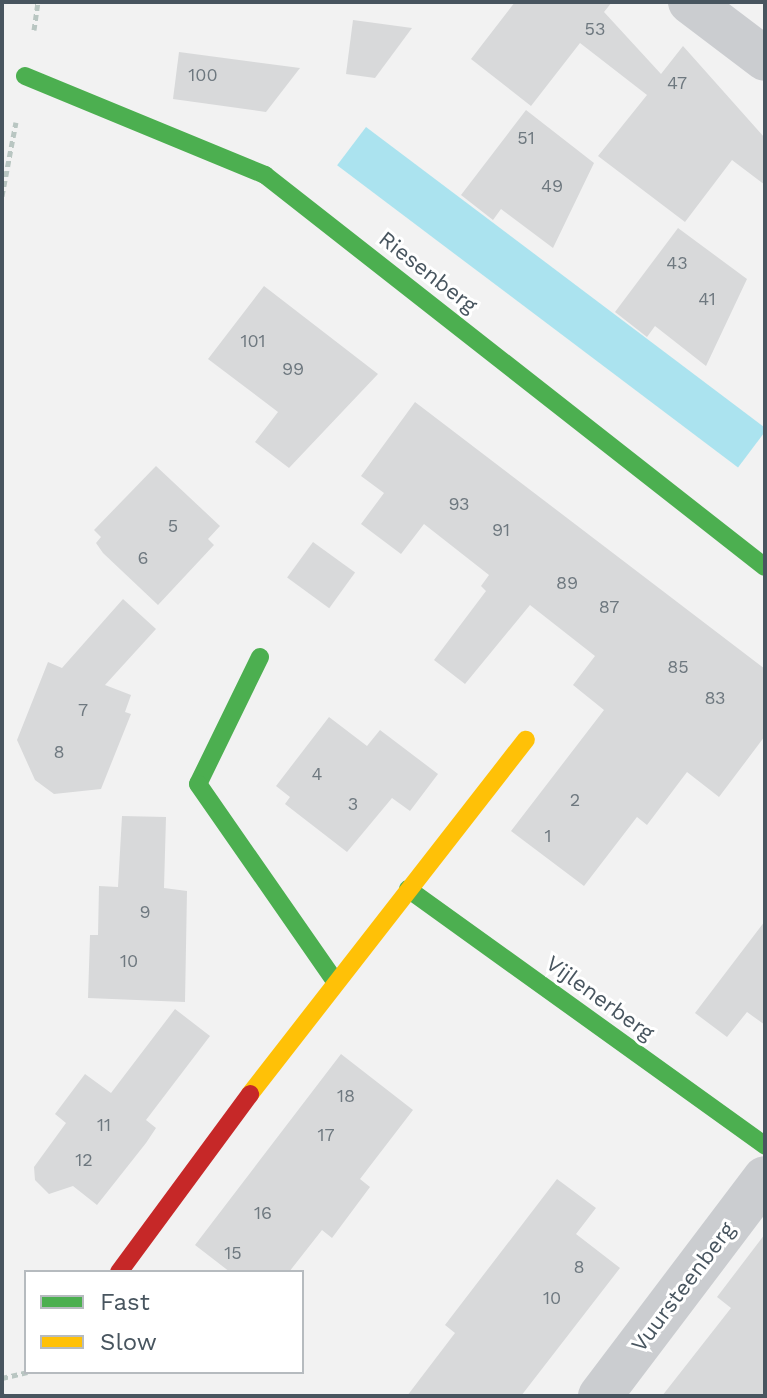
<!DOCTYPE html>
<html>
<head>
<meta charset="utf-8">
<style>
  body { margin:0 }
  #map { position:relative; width:767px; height:1398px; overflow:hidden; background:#f2f2f2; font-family:"Work Sans",sans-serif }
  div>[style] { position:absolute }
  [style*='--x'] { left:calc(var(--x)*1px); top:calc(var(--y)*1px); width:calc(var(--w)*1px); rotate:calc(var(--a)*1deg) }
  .water>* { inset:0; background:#abe3ef; transform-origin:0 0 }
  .building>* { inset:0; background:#d8d9da; transform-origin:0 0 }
  .path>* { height:5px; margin-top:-2.5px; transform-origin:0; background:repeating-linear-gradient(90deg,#b9c6c2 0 6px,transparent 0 10px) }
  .street>* { height:44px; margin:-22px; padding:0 22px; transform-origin:22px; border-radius:22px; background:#cbcdd0 }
  .fast>* { height:18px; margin:-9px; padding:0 9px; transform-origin:9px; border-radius:9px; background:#4caf50 }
  .slow>* { height:18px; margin:-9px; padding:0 9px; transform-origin:9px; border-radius:9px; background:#ffc107 }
  .jam>* { height:18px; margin:-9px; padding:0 9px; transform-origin:9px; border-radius:9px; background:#c62828 }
  span { translate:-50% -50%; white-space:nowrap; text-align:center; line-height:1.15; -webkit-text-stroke:6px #fff; paint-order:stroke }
  .number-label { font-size:18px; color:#6e787f }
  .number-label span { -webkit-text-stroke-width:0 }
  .street-label { font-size:22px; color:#48555f }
  .frame { position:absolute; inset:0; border:4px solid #48555f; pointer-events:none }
  .legend { position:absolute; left:24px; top:1270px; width:280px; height:104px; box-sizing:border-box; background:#fff; border:2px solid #b6bbbf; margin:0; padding:10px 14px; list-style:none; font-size:24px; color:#48555f }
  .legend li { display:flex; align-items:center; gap:16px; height:40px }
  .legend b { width:40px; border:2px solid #b6bbbf }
</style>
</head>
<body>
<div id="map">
  <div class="water">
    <i style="left:366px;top:127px;width:502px;height:48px;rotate:37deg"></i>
  </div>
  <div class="building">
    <i style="clip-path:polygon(515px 2px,612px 2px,604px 12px,661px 74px,683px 46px,765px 138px,765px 185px,732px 160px,685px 222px,598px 156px,647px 95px,580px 43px,531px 106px,471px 59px)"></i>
    <i style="clip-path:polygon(353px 20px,412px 28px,375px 78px,346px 74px)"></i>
    <i style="clip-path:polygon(179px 52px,300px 68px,266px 112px,173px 99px)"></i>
    <i style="clip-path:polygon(526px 110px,594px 163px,553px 248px,501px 209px,493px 220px,461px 195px)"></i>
    <i style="clip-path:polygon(678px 228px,747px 279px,706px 366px,655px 326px,647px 337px,615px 312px)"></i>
    <i style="clip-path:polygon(264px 286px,378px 374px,289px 468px,255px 442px,278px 412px,208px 359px)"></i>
    <i style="clip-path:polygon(415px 402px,765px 669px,765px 736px,719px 797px,687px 772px,647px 825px,637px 817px,584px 886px,511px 831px,604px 710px,573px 685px,595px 656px,530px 605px,465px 684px,434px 660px,486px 591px,481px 586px,489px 575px,424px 524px,401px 554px,361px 524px,384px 493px,361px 476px)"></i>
    <i style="clip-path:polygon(156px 466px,220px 526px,208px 539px,214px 545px,158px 605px,103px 553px,96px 543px,101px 537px,94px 530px)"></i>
    <i style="left:313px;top:542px;width:52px;height:44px;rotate:36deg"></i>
    <i style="clip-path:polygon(123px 599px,156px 629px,105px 685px,131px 695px,125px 712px,131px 714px,101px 789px,54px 794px,35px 780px,17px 740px,48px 662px,62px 668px)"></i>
    <i style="clip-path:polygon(329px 717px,367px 746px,380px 730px,438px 774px,410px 811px,392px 798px,347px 852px,285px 804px,290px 797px,276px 786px)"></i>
    <i style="clip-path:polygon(122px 816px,166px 817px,164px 888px,187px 891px,185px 1002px,88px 998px,90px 935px,98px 935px,99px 886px,118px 887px)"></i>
    <i style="clip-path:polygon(765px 921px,765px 1025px,747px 1012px,727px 1037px,695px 1013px)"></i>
    <i style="clip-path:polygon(175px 1009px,210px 1036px,146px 1120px,156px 1128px,146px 1143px,97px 1205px,73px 1186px,49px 1194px,35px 1180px,34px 1167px,66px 1123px,55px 1114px,85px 1074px,111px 1093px)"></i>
    <i style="clip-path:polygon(341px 1054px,413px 1110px,360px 1179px,370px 1187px,332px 1238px,322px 1230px,289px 1272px,230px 1272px,195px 1245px)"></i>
    <i style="clip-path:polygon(557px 1179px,596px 1208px,576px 1234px,620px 1268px,521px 1396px,407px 1396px,455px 1333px,445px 1325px)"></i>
    <i style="clip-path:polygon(765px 1234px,765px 1396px,662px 1396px,731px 1308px,717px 1297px)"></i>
  </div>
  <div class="path">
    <i style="--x:34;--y:30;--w:28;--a:-82"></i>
    <i style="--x:2;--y:196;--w:75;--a:-79.3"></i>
    <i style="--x:2;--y:1378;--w:26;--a:-13"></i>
    <i style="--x:2;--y:1394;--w:2;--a:63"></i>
  </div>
  <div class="street">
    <i style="--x:690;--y:2;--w:94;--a:37.2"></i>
    <i style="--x:600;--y:1396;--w:273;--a:-52.9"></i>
  </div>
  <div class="fast">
    <i style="--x:25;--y:76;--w:260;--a:22.4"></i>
    <i style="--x:265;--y:175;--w:635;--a:38.1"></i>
    <i style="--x:260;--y:657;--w:141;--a:116"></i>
    <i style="--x:198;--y:784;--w:239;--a:55.2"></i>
    <i style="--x:408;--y:889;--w:440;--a:35.7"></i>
  </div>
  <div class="slow">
    <i style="--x:250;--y:1094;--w:449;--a:-52.1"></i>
  </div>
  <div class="jam">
    <i style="--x:119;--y:1272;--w:221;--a:-53.6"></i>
  </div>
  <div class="number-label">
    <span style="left:595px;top:29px">53</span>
    <span style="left:203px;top:75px">100</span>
    <span style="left:677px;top:83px">47</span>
    <span style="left:526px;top:138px">51</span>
    <span style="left:552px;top:186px">49</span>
    <span style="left:677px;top:263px">43</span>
    <span style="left:707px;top:299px">41</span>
    <span style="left:253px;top:341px">101</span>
    <span style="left:293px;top:369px">99</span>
    <span style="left:459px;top:504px">93</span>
    <span style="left:173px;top:526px">5</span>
    <span style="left:501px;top:530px">91</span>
    <span style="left:143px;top:558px">6</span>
    <span style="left:567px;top:583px">89</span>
    <span style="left:609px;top:607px">87</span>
    <span style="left:678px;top:667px">85</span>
    <span style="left:715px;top:698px">83</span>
    <span style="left:83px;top:710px">7</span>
    <span style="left:59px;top:752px">8</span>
    <span style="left:317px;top:774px">4</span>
    <span style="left:575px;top:800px">2</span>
    <span style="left:353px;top:804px">3</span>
    <span style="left:548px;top:836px">1</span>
    <span style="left:145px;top:912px">9</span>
    <span style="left:129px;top:961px">10</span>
    <span style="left:346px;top:1096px">18</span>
    <span style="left:104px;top:1125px">11</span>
    <span style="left:326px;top:1135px">17</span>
    <span style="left:84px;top:1160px">12</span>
    <span style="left:263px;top:1213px">16</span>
    <span style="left:233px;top:1253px">15</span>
    <span style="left:579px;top:1267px">8</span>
    <span style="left:552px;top:1298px">10</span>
  </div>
  <div class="street-label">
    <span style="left:428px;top:272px;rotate:38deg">Riesenberg</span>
    <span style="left:600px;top:998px;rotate:36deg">Vijlenerberg</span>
    <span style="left:683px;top:1287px;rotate:-53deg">Vuursteenberg</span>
  </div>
  <div class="frame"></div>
  <ul class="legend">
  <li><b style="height:10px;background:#4caf50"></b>Fast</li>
  <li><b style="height:10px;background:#ffc107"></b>Slow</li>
  </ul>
</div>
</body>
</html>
